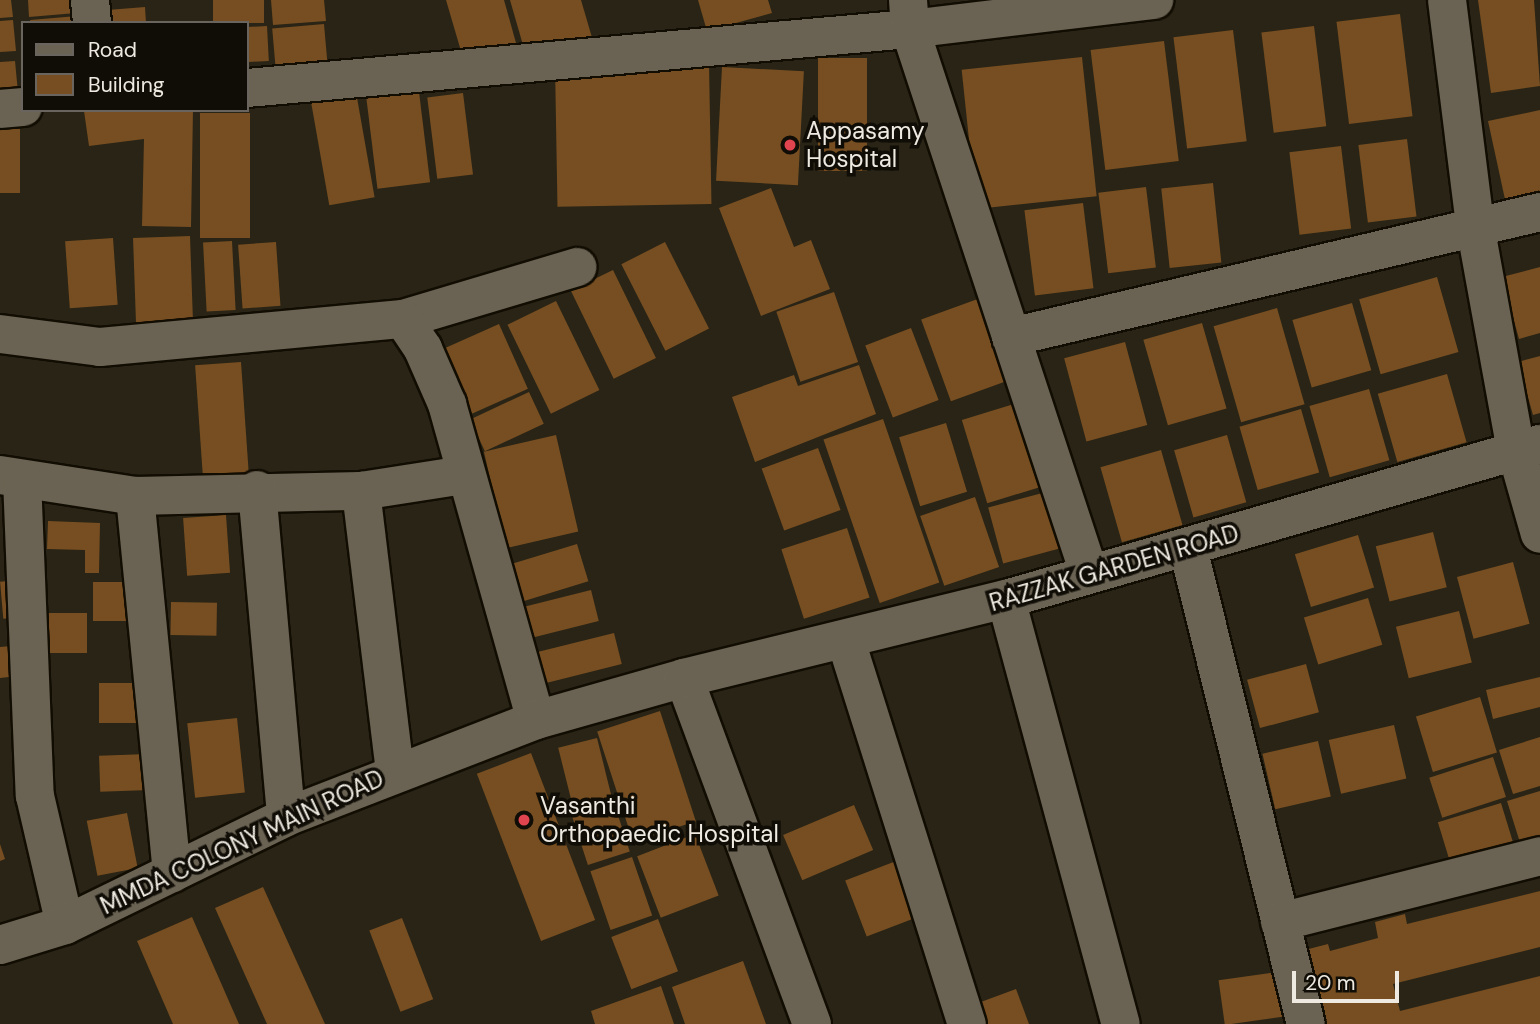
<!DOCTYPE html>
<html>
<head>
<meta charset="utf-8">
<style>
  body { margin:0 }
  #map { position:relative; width:1540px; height:1024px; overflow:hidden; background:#292415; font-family:"DM Sans",sans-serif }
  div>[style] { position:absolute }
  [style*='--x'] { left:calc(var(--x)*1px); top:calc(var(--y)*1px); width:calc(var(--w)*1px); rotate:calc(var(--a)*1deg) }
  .building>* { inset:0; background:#774e21; transform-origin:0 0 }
  .roads { filter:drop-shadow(2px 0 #120d02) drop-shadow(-2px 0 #120d02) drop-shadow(0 2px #120d02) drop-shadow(0 -2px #120d02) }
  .minor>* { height:38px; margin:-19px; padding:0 19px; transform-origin:19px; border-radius:19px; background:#6a6353 }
  .dots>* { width:19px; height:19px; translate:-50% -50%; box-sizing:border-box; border:4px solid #100d07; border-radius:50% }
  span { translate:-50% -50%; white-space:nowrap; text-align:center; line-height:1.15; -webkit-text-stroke:7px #100d07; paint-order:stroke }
  .poi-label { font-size:24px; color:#eeeae1 }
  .left { translate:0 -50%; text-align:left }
  .street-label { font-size:24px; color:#eeeae1 }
  .legend { position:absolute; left:21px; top:21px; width:228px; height:91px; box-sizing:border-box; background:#100d07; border:2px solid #69655e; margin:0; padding:9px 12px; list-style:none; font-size:21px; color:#eeeae1 }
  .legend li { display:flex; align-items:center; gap:14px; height:35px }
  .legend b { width:35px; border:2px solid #69655e }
  .scale { position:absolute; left:1292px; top:971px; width:107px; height:32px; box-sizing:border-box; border:4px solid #eeeae1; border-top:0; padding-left:9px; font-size:21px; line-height:24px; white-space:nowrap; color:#eeeae1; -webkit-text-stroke:5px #100d07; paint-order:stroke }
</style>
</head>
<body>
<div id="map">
  <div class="building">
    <i style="clip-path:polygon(0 0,11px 0,13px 17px,0 18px)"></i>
    <i style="clip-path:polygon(28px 0,86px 0,88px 12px,29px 17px)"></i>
    <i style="left:213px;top:0;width:51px;height:23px"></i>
    <i style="clip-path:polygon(271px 0,324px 0,326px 21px,273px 25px)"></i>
    <i style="clip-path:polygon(446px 0,504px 0,516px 43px,463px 58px)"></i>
    <i style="clip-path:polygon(510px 0,581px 0,593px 41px,527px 59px)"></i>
    <i style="clip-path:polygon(698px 0,768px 0,772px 13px,707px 31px)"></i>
    <i style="clip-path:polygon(1478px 0,1534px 0,1540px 86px,1491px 93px)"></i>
    <i style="clip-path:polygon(145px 7px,146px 23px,96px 23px,95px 11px)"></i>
    <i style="left:1400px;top:14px;width:103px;height:64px;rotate:83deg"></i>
    <i style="clip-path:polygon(89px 15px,90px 23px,31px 23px,30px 20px)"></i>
    <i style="clip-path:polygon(13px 20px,16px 51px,0 52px,0 21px)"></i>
    <i style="left:324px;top:24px;width:38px;height:52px;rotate:85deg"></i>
    <i style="left:267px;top:26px;width:35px;height:20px;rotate:87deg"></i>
    <i style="left:1314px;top:26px;width:101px;height:53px;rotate:83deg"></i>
    <i style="left:1233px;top:30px;width:112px;height:60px;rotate:83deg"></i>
    <i style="left:1164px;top:41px;width:121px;height:74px;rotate:83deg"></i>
    <i style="left:1082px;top:57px;width:140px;height:121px;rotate:84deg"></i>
    <i style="left:818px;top:58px;width:49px;height:113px"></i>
    <i style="clip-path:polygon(15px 61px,19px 103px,0 105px,0 62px)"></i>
    <i style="left:709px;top:63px;width:141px;height:154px;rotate:89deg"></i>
    <i style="left:722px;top:67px;width:82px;height:114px;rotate:3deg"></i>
    <i style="left:356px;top:92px;width:107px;height:46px;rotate:80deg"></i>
    <i style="left:419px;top:92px;width:91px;height:53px;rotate:83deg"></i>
    <i style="left:463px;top:93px;width:82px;height:36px;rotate:83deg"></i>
    <i style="clip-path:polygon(193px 110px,191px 227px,142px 226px,144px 139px,89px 146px,84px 111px)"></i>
    <i style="clip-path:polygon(1540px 110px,1540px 197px,1506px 204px,1488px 121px)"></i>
    <i style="left:200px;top:113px;width:50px;height:125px"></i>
    <i style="left:0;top:123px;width:20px;height:70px"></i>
    <i style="left:1407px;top:139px;width:78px;height:49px;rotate:83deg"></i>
    <i style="left:1341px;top:146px;width:83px;height:52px;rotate:83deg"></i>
    <i style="left:1213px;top:183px;width:80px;height:52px;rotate:84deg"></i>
    <i style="left:1146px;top:187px;width:81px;height:48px;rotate:83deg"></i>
    <i style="clip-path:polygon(771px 188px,794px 247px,811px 240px,830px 289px,761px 316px,719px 208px)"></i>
    <i style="left:1083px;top:203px;width:86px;height:59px;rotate:83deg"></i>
    <i style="left:190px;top:236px;width:86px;height:57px;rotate:88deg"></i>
    <i style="left:113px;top:238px;width:67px;height:48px;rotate:86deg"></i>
    <i style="left:232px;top:241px;width:69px;height:29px;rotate:87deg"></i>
    <i style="left:276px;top:242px;width:64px;height:38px;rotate:86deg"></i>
    <i style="left:665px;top:242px;width:97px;height:49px;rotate:63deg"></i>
    <i style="clip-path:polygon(1540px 267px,1540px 333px,1519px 339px,1502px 277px)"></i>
    <i style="left:613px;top:270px;width:98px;height:47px;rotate:64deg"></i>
    <i style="left:1437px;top:277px;width:78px;height:81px;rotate:74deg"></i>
    <i style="left:834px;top:292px;width:74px;height:61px;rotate:71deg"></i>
    <i style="left:986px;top:296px;width:87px;height:69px;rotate:70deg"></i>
    <i style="left:556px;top:301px;width:99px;height:54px;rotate:64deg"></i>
    <i style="left:1352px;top:303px;width:70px;height:62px;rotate:74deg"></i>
    <i style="left:1277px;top:308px;width:100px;height:66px;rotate:74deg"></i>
    <i style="left:1202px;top:323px;width:89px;height:61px;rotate:74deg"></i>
    <i style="left:499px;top:324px;width:71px;height:62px;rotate:66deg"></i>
    <i style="left:911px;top:328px;width:77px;height:49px;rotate:69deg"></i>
    <i style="left:1125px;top:342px;width:86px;height:63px;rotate:75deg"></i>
    <i style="clip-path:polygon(1540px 356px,1540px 413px,1533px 415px,1518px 362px)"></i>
    <i style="left:241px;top:362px;width:116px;height:46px;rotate:86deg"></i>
    <i style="clip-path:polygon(859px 365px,876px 414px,755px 462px,732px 397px,794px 375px,798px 386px)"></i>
    <i style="left:1447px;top:374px;width:71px;height:72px;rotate:74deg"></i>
    <i style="left:1369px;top:389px;width:74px;height:62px;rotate:74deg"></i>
    <i style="left:529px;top:392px;width:35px;height:65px;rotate:65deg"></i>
    <i style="left:1024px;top:401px;width:87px;height:65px;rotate:73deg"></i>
    <i style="left:1301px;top:409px;width:66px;height:64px;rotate:74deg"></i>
    <i style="left:883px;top:419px;width:173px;height:63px;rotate:71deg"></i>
    <i style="left:946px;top:423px;width:72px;height:49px;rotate:73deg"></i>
    <i style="left:556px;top:435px;width:99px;height:74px;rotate:77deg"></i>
    <i style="left:1227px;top:435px;width:70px;height:55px;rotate:74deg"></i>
    <i style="left:818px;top:448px;width:66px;height:60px;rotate:70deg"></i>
    <i style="left:1161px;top:450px;width:78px;height:63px;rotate:74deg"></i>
    <i style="left:1050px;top:491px;width:58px;height:64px;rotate:75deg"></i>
    <i style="left:975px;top:497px;width:74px;height:58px;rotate:71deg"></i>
    <i style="left:226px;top:515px;width:58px;height:43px;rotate:86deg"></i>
    <i style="clip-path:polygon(48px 521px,100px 523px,99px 573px,85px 573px,85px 550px,47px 549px)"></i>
    <i style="left:847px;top:528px;width:73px;height:69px;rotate:72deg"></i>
    <i style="left:1433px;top:532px;width:57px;height:59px;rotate:76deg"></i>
    <i style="left:1358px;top:535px;width:55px;height:66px;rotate:73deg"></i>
    <i style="left:577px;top:544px;width:39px;height:79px;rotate:73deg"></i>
    <i style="left:1513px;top:562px;width:64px;height:58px;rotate:75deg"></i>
    <i style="left:21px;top:580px;width:37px;height:21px;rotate:85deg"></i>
    <i style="left:93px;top:582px;width:48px;height:39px"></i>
    <i style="left:591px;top:590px;width:32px;height:76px;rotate:76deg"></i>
    <i style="left:1368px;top:598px;width:49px;height:67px;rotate:73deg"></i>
    <i style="left:171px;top:602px;width:46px;height:33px;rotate:1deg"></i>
    <i style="left:1459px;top:611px;width:53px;height:65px;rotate:76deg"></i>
    <i style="left:40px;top:613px;width:47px;height:40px"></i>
    <i style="left:614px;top:633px;width:32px;height:83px;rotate:76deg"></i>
    <i style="clip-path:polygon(23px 645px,27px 675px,0 678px,0 647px)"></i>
    <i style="left:1306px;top:664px;width:50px;height:61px;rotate:75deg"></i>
    <i style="clip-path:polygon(1540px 677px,1540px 707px,1493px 719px,1486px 690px)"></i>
    <i style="left:99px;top:683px;width:45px;height:40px"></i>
    <i style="left:1480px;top:697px;width:58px;height:67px;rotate:73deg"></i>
    <i style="left:660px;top:711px;width:116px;height:66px;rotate:72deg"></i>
    <i style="left:237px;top:718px;width:75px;height:50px;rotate:84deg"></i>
    <i style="left:1394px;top:725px;width:55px;height:67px;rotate:77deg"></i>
    <i style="clip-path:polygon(1540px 737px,1540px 786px,1513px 794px,1499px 750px)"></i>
    <i style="left:597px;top:738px;width:61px;height:40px;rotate:76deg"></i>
    <i style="left:1318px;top:741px;width:57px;height:57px;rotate:77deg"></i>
    <i style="left:531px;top:753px;width:179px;height:58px;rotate:69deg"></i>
    <i style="left:148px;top:754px;width:36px;height:49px;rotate:88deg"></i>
    <i style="left:1493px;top:757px;width:42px;height:67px;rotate:72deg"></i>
    <i style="clip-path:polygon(1540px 791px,1540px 843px,1522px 849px,1507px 801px)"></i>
    <i style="left:614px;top:803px;width:51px;height:44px;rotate:72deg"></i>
    <i style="left:1501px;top:803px;width:50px;height:66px;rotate:73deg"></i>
    <i style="left:854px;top:805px;width:49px;height:77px;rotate:67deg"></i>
    <i style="left:127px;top:813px;width:56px;height:41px;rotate:79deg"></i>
    <i style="left:695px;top:834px;width:66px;height:62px;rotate:69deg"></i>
    <i style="clip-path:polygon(0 844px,5px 859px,0 861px)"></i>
    <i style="left:632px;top:857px;width:62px;height:44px;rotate:71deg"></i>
    <i style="left:904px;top:858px;width:60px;height:63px;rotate:69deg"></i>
    <i style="clip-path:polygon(263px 887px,325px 1024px,267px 1024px,215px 908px)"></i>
    <i style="clip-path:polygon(1540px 891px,1540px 947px,1393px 984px,1400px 1011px,1540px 976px,1540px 1024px,1315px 1024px,1297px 952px,1328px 944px,1330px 951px,1378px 938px,1375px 922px,1405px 914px,1407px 924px)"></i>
    <i style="clip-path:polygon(192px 917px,239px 1024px,173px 1024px,137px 941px)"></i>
    <i style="left:402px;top:918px;width:87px;height:35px;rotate:69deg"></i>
    <i style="left:658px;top:919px;width:56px;height:50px;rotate:69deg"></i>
    <i style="clip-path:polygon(743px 961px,766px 1024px,685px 1024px,672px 987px)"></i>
    <i style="left:1278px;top:972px;width:45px;height:60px;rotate:82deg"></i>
    <i style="clip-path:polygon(661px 986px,674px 1024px,595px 1024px,591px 1011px)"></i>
    <i style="clip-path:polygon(1016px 989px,1029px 1024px,977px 1024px,970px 1006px)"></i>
  </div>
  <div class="roads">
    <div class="minor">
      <i style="--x:90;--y:0;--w:23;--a:85"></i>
      <i style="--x:908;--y:0;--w:29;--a:86"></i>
      <i style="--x:910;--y:29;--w:573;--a:71.79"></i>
      <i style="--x:1447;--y:0;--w:227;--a:82.9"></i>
      <i style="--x:1475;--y:225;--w:229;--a:79.7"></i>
      <i style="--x:1516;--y:450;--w:87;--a:74.1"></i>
      <i style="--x:247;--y:88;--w:666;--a:-5.09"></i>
      <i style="--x:910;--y:29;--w:246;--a:-6.8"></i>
      <i style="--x:0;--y:109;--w:23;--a:-5"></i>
      <i style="--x:403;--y:319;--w:182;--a:-16.6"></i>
      <i style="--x:0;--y:334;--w:101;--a:7.4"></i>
      <i style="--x:100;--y:347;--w:304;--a:-5.3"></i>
      <i style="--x:403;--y:319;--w:36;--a:56"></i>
      <i style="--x:423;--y:349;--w:60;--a:66.4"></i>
      <i style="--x:447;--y:404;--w:328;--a:74.3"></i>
      <i style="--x:1011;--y:337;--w:544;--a:-13.29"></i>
      <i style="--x:0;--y:475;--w:137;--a:8.8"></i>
      <i style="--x:135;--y:496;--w:226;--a:-1.3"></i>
      <i style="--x:361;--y:491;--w:104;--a:-8.8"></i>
      <i style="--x:22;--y:479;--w:317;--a:87.7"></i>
      <i style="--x:35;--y:796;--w:132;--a:76.9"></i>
      <i style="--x:257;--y:490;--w:328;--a:84.9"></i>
      <i style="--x:361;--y:491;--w:282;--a:83.1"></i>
      <i style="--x:135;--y:496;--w:379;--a:84.4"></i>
      <i style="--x:1188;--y:548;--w:490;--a:76.1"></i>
      <i style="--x:1006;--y:599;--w:440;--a:74.9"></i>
      <i style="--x:846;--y:641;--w:402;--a:72.5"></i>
      <i style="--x:684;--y:678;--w:369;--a:69.7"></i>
      <i style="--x:1280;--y:922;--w:268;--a:-14.2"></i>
      <i style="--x:0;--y:945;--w:68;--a:-17.1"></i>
      <i style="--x:65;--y:925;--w:246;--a:-26"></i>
      <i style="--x:286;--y:817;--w:268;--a:-21.2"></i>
      <i style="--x:536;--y:720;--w:154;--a:-15.8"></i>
      <i style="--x:684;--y:678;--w:332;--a:-13.8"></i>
      <i style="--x:1006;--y:599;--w:556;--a:-16.19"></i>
    </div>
  </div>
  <div class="dots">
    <i style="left:790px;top:145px;background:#e0444e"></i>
    <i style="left:524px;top:820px;background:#e0444e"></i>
  </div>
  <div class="poi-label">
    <span class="left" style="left:806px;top:145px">Appasamy<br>Hospital</span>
    <span class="left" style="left:540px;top:820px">Vasanthi<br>Orthopaedic Hospital</span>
  </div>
  <div class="street-label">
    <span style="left:1114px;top:568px;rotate:-16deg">RAZZAK GARDEN ROAD</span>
    <span style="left:242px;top:842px;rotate:-25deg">MMDA COLONY MAIN ROAD</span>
  </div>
  <ul class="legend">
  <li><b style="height:9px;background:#6a6353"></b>Road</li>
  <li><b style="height:19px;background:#774e21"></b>Building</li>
  </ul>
  <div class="scale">20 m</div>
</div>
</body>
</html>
